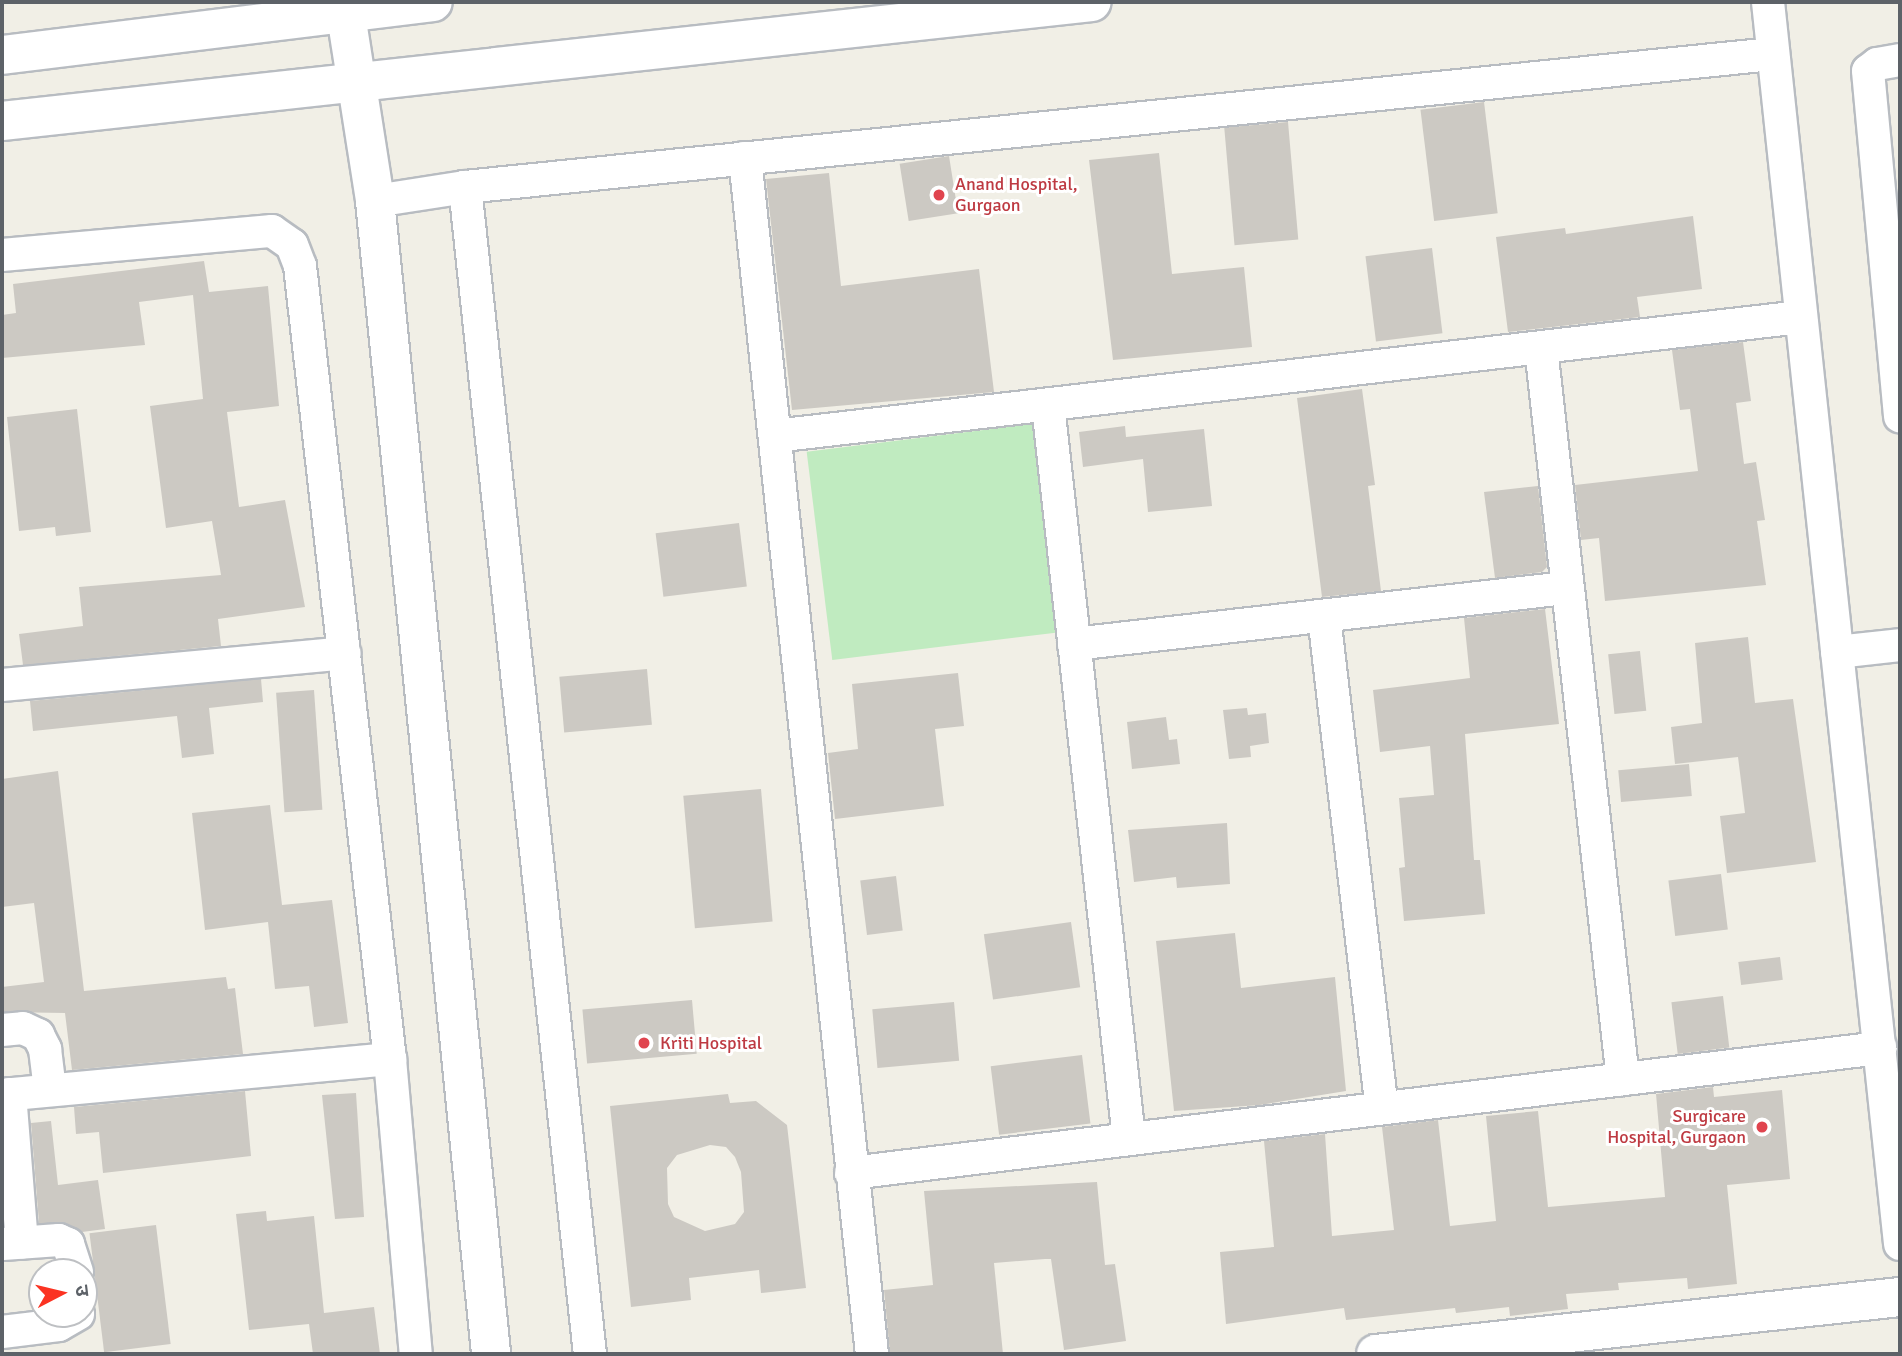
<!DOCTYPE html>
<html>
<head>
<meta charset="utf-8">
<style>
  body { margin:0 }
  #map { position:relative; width:1902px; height:1356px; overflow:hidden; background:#f1efe6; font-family:Signika,"Noto Sans Devanagari",sans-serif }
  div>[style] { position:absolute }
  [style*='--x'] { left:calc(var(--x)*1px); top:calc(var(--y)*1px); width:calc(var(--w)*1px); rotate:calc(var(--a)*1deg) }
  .green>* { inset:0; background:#c0ebc0; transform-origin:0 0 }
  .building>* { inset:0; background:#ccc9c3; transform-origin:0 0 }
  .roads { filter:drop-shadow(2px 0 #b8bcc1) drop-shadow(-2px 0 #b8bcc1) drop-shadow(0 2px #b8bcc1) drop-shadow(0 -2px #b8bcc1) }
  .street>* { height:32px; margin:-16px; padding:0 16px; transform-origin:16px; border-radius:16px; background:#fff }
  .secondary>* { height:38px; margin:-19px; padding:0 19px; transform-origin:19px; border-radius:19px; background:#fff }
  .dots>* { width:19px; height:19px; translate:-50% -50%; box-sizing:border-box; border:4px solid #fff; border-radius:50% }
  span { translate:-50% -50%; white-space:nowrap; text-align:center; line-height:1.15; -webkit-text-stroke:6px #fff; paint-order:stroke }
  .health-label { font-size:18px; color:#be3a42 }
  .left { translate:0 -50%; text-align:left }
  .right { translate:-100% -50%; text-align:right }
  .frame { position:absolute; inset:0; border:4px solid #5d6268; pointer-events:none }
  .north { position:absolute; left:28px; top:1258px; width:70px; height:70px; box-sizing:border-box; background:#fff; border:2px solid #bec0c3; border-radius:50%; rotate:83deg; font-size:19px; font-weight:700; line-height:28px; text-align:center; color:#5d6268 }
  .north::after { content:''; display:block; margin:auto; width:24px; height:32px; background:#fb3322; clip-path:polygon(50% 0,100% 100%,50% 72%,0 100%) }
</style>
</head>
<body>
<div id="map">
  <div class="green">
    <i style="left:1032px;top:424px;width:210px;height:227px;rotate:83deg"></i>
  </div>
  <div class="building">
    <i style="left:1484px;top:102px;width:112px;height:64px;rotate:83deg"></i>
    <i style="left:1288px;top:122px;width:118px;height:64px;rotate:85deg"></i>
    <i style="clip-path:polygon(1159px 153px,1172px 274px,1244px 267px,1252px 347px,1113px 360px,1089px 160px)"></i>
    <i style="left:949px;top:156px;width:58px;height:50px;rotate:81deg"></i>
    <i style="clip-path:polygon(829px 173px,841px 286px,979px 269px,994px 392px,792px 410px,766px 179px)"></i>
    <i style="clip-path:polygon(1693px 216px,1702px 289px,1637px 297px,1640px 317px,1508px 332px,1496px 237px,1565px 228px,1566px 234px)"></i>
    <i style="left:1432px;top:248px;width:86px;height:67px;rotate:83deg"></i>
    <i style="clip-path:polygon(204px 261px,209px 292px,268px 286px,279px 406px,227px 412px,239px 507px,285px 500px,305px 607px,218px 619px,221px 646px,23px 665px,19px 634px,83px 626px,79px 587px,221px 575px,212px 521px,166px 528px,150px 406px,203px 399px,193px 295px,139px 302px,145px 345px,2px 358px,2px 315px,16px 313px,13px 284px)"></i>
    <i style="clip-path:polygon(1743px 342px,1751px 401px,1736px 403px,1744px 464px,1756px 462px,1765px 520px,1757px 521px,1766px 585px,1605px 601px,1599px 538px,1581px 540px,1575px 485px,1698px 471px,1690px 409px,1680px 410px,1672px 350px)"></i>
    <i style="clip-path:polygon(1362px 389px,1375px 485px,1368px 486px,1381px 591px,1322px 597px,1297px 398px)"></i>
    <i style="clip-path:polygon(77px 409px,91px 532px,56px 536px,55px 527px,19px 531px,7px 417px)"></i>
    <i style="clip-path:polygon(1125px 426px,1126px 437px,1204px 429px,1212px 506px,1148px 512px,1143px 459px,1083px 467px,1079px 432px)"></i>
    <i style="clip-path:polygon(1538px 486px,1547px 567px,1542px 572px,1495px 578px,1484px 492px)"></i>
    <i style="left:739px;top:523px;width:64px;height:84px;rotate:83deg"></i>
    <i style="clip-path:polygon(1545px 609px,1559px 724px,1465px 734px,1474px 860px,1480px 860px,1485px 914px,1404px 921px,1399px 868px,1405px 867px,1399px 798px,1434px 795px,1430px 746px,1380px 752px,1373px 690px,1470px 678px,1464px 618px)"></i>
    <i style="clip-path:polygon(1748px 637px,1755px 703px,1793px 699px,1816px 862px,1727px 873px,1720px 816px,1745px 813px,1738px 757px,1675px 764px,1671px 727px,1702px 723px,1695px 643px)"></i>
    <i style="left:1640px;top:651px;width:60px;height:32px;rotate:84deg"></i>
    <i style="left:647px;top:669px;width:56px;height:88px;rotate:85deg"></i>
    <i style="clip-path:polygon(958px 673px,964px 726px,935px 729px,944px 806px,835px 819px,828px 753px,858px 749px,852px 684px)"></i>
    <i style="clip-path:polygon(261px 679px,263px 702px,209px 708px,214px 754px,182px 758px,177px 716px,33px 731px,30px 701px)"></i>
    <i style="left:314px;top:690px;width:120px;height:38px;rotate:86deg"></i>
    <i style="clip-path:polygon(1247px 708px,1248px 715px,1266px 713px,1269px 743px,1250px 746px,1251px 757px,1229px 759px,1223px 710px)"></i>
    <i style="clip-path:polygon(1166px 717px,1169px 740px,1177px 739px,1180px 764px,1132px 769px,1127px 722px)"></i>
    <i style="left:1689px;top:764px;width:32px;height:71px;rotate:85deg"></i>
    <i style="clip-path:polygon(58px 771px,84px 991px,226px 977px,228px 989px,235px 988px,243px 1054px,72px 1070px,65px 1013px,2px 1012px,2px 987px,44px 982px,34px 903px,2px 907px,2px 779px)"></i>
    <i style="left:761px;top:789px;width:133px;height:78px;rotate:85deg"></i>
    <i style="clip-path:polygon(270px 805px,282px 905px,332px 900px,348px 1023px,314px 1027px,309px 986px,275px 989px,268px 922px,205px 930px,192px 813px)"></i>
    <i style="clip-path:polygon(1227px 823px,1230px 884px,1177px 888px,1176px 877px,1134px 882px,1128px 830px)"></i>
    <i style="left:1721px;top:874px;width:56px;height:53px;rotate:83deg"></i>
    <i style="left:896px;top:876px;width:55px;height:36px;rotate:83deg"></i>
    <i style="left:1071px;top:922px;width:66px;height:88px;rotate:82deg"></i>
    <i style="clip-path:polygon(1235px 933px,1241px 988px,1335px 977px,1346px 1091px,1260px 1105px,1174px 1111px,1156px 941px)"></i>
    <i style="left:1780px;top:957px;width:23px;height:42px;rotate:83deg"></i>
    <i style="left:1723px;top:996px;width:52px;height:52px;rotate:83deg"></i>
    <i style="left:692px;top:1000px;width:54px;height:110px;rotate:85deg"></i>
    <i style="left:954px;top:1002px;width:59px;height:82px;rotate:85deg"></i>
    <i style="left:1082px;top:1055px;width:69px;height:92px;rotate:83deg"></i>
    <i style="clip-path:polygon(1713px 1087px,1714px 1097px,1782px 1090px,1790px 1179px,1727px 1185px,1737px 1284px,1688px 1289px,1687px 1278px,1618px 1283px,1619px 1290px,1566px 1294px,1568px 1309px,1510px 1316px,1509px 1307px,1456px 1313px,1455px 1308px,1346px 1320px,1344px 1308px,1226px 1324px,1220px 1252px,1274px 1247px,1264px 1141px,1325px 1134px,1332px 1236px,1394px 1230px,1382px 1127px,1438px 1120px,1450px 1226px,1496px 1221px,1486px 1116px,1538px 1111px,1548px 1207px,1665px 1197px,1656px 1094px)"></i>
    <i style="clip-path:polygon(245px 1091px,251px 1156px,103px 1173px,99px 1132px,76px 1134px,74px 1107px)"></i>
    <i style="clip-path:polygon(356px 1093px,364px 1217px,335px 1219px,322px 1095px)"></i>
    <i style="clip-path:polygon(evenodd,728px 1094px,730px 1103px,756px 1101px,787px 1125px,806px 1288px,761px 1293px,759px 1270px,689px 1278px,691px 1300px,631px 1307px,610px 1106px,728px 1094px,710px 1145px,726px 1147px,735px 1157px,741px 1172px,744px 1212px,735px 1224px,705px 1231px,674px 1217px,668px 1204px,667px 1168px,677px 1155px,710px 1145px)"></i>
    <i style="clip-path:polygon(51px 1121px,58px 1185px,98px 1180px,105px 1229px,82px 1232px,66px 1223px,39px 1223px,31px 1123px)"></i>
    <i style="clip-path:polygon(1097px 1182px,1105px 1265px,1115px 1264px,1126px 1341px,1064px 1350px,1051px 1259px,1045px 1259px,994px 1263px,1003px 1354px,890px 1354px,884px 1290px,933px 1285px,924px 1191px)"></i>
    <i style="clip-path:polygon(266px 1211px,267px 1221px,314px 1216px,324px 1313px,374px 1307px,380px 1354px,313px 1354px,309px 1324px,249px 1330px,236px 1214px)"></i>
    <i style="left:156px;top:1225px;width:120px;height:67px;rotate:83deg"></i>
  </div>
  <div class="roads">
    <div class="street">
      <i style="--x:1768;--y:2;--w:1249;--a:83.93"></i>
      <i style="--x:1900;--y:60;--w:23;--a:170"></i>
      <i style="--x:1877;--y:64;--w:11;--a:142"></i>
      <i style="--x:1868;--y:71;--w:347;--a:84.7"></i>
      <i style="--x:745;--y:158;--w:1203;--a:83.94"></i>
      <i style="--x:465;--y:187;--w:1174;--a:83.89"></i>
      <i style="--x:375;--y:201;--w:91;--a:-8.8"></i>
      <i style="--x:465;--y:187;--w:1315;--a:-5.81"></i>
      <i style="--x:2;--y:255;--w:271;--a:-5.1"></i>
      <i style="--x:272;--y:231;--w:24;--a:35"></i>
      <i style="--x:292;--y:245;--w:22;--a:69"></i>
      <i style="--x:300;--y:266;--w:798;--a:83.53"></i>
      <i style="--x:390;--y:1059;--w:296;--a:85"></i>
      <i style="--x:1541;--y:348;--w:736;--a:83.6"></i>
      <i style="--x:1048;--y:405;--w:738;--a:83.7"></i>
      <i style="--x:775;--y:436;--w:1033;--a:-6.62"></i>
      <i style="--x:1324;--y:616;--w:495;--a:83.3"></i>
      <i style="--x:1074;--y:644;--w:497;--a:-6.5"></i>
      <i style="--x:1837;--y:652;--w:63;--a:-6.3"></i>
      <i style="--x:2;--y:685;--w:344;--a:-5.3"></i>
      <i style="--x:2;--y:1030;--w:21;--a:-5"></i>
      <i style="--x:23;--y:1028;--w:17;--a:25"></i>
      <i style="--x:38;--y:1035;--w:16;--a:63"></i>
      <i style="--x:45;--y:1049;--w:41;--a:83"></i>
      <i style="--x:10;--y:1094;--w:149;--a:85.4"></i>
      <i style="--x:2;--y:1095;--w:390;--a:-5.3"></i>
      <i style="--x:851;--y:1173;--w:1037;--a:-6.93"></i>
      <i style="--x:3;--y:1244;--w:56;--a:-4.1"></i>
      <i style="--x:59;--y:1240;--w:10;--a:24"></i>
      <i style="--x:68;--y:1244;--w:29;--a:72"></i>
      <i style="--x:2;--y:1332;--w:57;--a:-7"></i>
      <i style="--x:59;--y:1325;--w:22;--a:-30"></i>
    </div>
    <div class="secondary">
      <i style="--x:344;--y:2;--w:201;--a:81.1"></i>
      <i style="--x:375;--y:201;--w:1159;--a:84.25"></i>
      <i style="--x:2;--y:55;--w:434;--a:-7"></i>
      <i style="--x:2;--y:121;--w:1096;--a:-6.23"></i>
      <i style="--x:1376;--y:1354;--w:527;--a:-6.21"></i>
    </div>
  </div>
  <div class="dots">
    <i style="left:939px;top:195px;background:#e0444e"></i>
    <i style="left:644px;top:1043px;background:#e0444e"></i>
    <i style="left:1762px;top:1127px;background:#e0444e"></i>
  </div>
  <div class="health-label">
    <span class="left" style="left:955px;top:195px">Anand Hospital,<br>Gurgaon</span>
    <span class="left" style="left:660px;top:1043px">Kriti Hospital</span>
    <span class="right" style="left:1746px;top:1127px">Surgicare<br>Hospital, Gurgaon</span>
  </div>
  <div class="frame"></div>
  <div class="north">उ</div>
</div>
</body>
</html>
